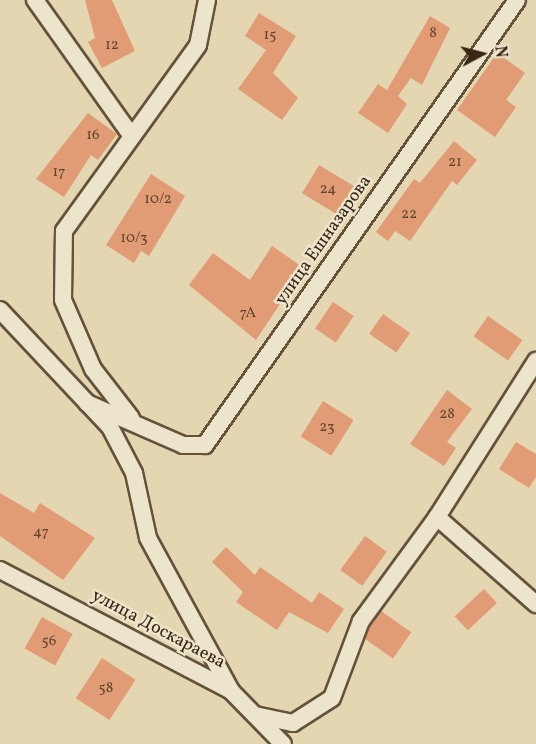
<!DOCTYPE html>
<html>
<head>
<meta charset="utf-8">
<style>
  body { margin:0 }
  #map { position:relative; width:536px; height:744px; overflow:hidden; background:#e3d6b1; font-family:Vollkorn,serif }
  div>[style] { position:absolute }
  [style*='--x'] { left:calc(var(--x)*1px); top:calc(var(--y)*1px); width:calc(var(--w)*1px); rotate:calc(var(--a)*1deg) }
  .building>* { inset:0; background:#e19c76; transform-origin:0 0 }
  .roads { filter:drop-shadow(2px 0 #64523b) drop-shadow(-2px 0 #64523b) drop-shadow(0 2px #64523b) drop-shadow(0 -2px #64523b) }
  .minor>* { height:16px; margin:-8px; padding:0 8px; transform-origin:8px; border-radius:8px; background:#ede4cc }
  span { translate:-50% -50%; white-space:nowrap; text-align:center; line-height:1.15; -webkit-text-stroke:5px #ede4cc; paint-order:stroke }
  .number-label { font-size:15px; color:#63442c }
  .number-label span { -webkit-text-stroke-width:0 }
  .street-label { font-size:18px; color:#392614 }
  .north { position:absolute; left:452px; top:24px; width:60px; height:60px; -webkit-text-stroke:4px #ede4cc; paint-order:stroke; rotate:83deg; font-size:16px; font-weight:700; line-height:24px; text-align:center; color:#392614 }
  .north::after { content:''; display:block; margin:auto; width:21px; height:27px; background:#392614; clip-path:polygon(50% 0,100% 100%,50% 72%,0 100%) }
</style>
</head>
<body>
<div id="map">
  <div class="building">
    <i style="clip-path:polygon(85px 0,112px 0,135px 51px,102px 68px,88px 42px,95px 38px)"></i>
    <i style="clip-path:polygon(259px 13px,296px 36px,273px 73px,298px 98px,282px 120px,238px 89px,266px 50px,245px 36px)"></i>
    <i style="clip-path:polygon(430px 16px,450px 28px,422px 85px,411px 78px,398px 96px,407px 104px,388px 133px,358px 113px,378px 84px,387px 90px)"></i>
    <i style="clip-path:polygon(497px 53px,525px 73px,506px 100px,516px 107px,495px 137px,457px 110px)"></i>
    <i style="clip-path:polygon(88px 113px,117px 134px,98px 160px,91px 155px,64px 197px,36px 179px)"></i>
    <i style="clip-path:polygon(454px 141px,477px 160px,457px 185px,452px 181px,410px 241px,395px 231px,388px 241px,376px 232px,414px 179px,420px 183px)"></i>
    <i style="left:319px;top:165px;width:42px;height:33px;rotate:31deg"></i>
    <i style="clip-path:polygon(151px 174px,185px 196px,149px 256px,141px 251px,134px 263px,106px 245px)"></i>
    <i style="clip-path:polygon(272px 246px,304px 268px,256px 340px,189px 285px,213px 253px,250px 280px)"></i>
    <i style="left:333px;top:302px;width:25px;height:32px;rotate:34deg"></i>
    <i style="left:383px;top:314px;width:33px;height:24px;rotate:35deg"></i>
    <i style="left:488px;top:316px;width:42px;height:25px;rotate:35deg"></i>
    <i style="clip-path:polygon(447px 390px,472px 409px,447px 442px,456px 448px,444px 466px,410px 444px)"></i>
    <i style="left:323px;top:401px;width:36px;height:42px;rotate:32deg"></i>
    <i style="clip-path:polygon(516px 442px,536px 454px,536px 477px,529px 488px,499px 469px)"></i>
    <i style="clip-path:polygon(0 493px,34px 513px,40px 503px,95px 538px,63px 580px,0 536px)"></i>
    <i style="left:365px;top:536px;width:27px;height:42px;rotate:36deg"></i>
    <i style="clip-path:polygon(226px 547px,255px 575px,260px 567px,312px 603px,319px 592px,344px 609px,328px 633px,289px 612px,277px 630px,236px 602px,243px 592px,212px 562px)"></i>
    <i style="left:484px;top:589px;width:19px;height:40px;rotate:47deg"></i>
    <i style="left:381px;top:611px;width:37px;height:32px;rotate:35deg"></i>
    <i style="left:42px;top:617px;width:35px;height:36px;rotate:29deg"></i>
    <i style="left:102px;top:658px;width:40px;height:48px;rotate:33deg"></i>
  </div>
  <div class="roads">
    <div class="minor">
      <i style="--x:35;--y:0;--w:166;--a:54.6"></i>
      <i style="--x:0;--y:310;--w:161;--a:46.8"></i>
      <i style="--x:110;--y:427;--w:52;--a:62.4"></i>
      <i style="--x:134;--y:473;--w:66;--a:77.8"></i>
      <i style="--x:148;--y:538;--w:174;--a:61.5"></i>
      <i style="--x:87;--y:403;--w:105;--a:23.6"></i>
      <i style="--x:183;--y:445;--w:22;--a:0"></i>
      <i style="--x:205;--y:445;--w:543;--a:-54.96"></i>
      <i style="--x:131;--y:418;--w:62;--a:-127.8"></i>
      <i style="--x:93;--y:369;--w:75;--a:-113.5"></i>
      <i style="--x:63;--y:300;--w:69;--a:-89.2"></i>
      <i style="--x:64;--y:231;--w:229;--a:-54.2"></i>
      <i style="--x:198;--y:45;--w:46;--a:-78.7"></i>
      <i style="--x:437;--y:517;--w:132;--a:41.3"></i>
      <i style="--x:0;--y:570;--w:261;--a:27.6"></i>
      <i style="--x:231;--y:691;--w:74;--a:45.5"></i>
      <i style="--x:255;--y:715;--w:39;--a:12"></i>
      <i style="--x:293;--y:723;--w:46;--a:-32.7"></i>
      <i style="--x:332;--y:698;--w:82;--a:-69.4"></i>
      <i style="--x:361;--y:621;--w:129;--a:-53.8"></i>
      <i style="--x:437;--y:517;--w:185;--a:-57.6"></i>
    </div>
  </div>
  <div class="number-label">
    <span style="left:433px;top:34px">8</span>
    <span style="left:270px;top:36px">15</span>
    <span style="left:112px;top:46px">12</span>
    <span style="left:93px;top:136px">16</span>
    <span style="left:455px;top:163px">21</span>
    <span style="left:59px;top:173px">17</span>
    <span style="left:328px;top:190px">24</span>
    <span style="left:158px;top:200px">10/2</span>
    <span style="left:409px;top:215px">22</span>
    <span style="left:134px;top:239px">10/3</span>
    <span style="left:248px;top:314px">7А</span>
    <span style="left:447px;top:415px">28</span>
    <span style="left:327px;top:428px">23</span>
    <span style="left:41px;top:533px">47</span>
    <span style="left:49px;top:642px">56</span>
    <span style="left:106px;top:689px">58</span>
  </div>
  <div class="street-label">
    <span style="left:324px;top:241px;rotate:-55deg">улица Ешназарова</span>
    <span style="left:158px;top:630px;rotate:28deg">улица Доскараева</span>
  </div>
  <div class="north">N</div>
</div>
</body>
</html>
